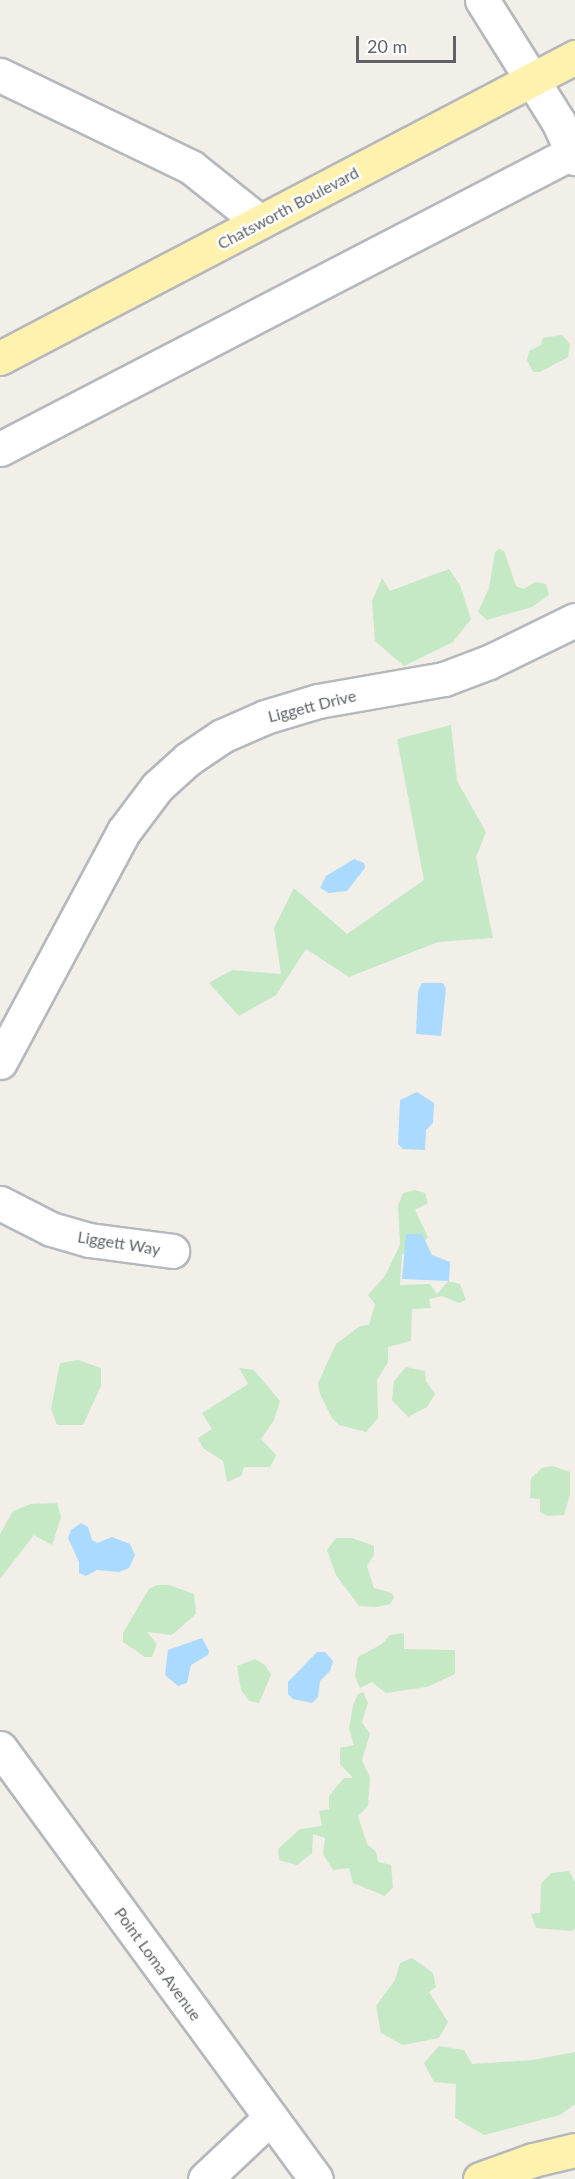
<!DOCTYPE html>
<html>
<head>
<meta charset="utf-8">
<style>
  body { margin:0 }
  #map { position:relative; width:575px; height:2179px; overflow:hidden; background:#f1efe8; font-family:Lato,sans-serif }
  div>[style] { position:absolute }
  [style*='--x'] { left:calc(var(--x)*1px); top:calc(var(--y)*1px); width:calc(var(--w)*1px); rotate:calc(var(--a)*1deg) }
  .green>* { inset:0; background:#c5e8c5 }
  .water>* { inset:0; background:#aadaff }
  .roads { filter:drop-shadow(2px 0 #b5b8bc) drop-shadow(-2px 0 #b5b8bc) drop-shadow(0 2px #b5b8bc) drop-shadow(0 -2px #b5b8bc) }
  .minor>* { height:33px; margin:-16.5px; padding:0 16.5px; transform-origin:16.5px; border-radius:16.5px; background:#fff }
  .major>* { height:33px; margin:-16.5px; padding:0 16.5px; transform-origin:16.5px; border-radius:16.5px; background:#fff2af }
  span { translate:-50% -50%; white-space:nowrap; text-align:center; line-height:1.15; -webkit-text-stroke:5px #fff; paint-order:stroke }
  .street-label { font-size:16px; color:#5f6368 }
  .scale { position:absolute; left:356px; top:36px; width:100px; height:27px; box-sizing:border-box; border:3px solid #5f6368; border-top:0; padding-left:8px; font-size:18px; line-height:21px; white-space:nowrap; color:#5f6368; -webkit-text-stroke:4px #fff; paint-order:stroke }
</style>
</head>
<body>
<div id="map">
  <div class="green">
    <i style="clip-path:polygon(562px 335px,570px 344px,568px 357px,540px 372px,533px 372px,527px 360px,529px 351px,541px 345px,543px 338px)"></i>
    <i style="clip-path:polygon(499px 549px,504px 551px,516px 586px,524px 589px,535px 582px,546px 584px,549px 595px,532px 607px,487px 620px,478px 612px,489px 588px,495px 552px)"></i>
    <i style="clip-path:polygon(449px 569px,460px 585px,471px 619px,453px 642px,404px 666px,375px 641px,372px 601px,382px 578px,390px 591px)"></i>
    <i style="clip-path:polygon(451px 725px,457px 781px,486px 832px,476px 857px,493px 938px,438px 942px,349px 977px,306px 949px,276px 995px,239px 1016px,209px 983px,232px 970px,281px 974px,274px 928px,294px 888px,347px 934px,424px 880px,397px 739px)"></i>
    <i style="clip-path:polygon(415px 1190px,425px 1193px,428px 1203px,415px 1210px,428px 1237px,411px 1254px,402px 1254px,400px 1285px,430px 1284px,437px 1294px,448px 1281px,460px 1284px,466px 1300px,459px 1303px,442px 1296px,429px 1299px,431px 1308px,412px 1309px,411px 1341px,388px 1347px,388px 1362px,377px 1380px,378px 1418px,366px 1432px,339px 1425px,332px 1418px,320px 1394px,318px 1383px,336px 1344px,360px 1326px,369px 1325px,375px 1304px,368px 1295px,385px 1276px,400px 1245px,398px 1206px,403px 1193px)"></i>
    <i style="clip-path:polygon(78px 1360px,101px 1368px,101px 1386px,83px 1425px,57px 1425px,51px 1409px,60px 1363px)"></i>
    <i style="clip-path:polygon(406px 1367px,425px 1371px,426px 1381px,435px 1394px,427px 1407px,408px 1417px,392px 1400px,394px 1381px)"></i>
    <i style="clip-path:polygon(239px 1368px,254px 1370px,280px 1401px,274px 1420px,261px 1439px,276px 1455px,270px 1467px,244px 1467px,241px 1476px,227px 1482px,223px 1461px,203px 1448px,198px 1438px,212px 1429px,202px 1413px,248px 1384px)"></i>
    <i style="clip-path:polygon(553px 1466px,570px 1472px,570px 1495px,564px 1515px,547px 1516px,540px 1512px,540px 1499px,530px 1498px,531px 1478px,542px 1468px)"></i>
    <i style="clip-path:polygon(57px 1503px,61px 1517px,52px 1545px,34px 1535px,0 1579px,0 1534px,13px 1511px,31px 1504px)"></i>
    <i style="clip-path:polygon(336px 1538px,352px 1538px,374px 1546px,374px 1555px,367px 1566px,374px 1588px,392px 1593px,394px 1598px,390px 1604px,376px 1607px,359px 1606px,336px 1575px,327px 1550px)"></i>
    <i style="clip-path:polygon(157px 1585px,169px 1585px,194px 1594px,196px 1614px,172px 1635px,147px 1632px,157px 1644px,152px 1657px,145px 1657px,123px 1642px,123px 1633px,149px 1589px)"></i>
    <i style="clip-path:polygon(404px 1633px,404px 1649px,455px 1650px,455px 1674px,427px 1687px,386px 1693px,372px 1682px,360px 1688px,355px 1676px,358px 1657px,382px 1644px,390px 1635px)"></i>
    <i style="clip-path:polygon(255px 1659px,265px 1665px,271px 1675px,259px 1703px,249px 1701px,241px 1690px,237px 1666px)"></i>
    <i style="clip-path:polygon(363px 1692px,368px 1703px,362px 1722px,370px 1734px,362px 1760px,370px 1778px,368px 1806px,358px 1816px,367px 1844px,376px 1852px,378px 1862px,391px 1865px,393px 1887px,385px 1896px,353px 1883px,349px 1868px,333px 1870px,323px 1854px,325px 1838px,313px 1834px,312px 1853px,297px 1865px,279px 1860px,278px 1849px,300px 1829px,322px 1826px,319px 1811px,329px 1809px,329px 1796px,344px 1778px,353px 1778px,340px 1764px,340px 1748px,354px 1745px,349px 1729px,353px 1705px,358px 1694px)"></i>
    <i style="clip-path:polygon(569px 1871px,575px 1882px,575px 1929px,571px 1931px,536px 1928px,531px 1914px,540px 1913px,541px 1884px,551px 1873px)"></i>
    <i style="clip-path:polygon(412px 1958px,433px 1973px,436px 1987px,429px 1992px,448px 2022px,439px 2038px,403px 2045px,381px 2033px,376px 2006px,395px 1980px,400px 1963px)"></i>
    <i style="clip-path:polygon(439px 2046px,464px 2050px,472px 2064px,533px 2060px,575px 2052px,575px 2104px,560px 2115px,484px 2135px,455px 2118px,456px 2084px,434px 2082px,424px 2063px)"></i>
  </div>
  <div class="water">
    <i style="clip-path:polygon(354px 859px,364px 863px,365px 868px,347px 891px,329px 893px,320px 888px,326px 876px)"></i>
    <i style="clip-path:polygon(422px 983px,443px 983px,446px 989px,441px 1036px,416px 1034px,418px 991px)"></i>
    <i style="clip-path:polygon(417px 1092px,434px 1103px,433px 1123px,426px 1130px,425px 1150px,403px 1149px,398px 1144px,400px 1100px)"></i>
    <i style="clip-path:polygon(406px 1234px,422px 1234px,432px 1255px,450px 1262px,449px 1281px,402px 1279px)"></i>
    <i style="clip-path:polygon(81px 1523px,88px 1527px,92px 1540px,97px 1543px,112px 1537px,130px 1544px,135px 1555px,129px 1568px,119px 1572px,97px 1570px,86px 1576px,79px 1573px,79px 1562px,68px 1538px,71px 1530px)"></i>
    <i style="clip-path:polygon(202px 1638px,209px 1651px,208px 1655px,191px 1665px,187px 1683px,178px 1686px,165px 1675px,168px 1650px)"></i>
    <i style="clip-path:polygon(317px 1652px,325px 1652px,333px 1661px,330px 1671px,320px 1681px,318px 1697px,312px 1703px,293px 1699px,288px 1694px,288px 1682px)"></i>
  </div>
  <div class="roads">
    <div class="minor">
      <i style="--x:482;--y:0;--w:143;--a:57.9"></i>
      <i style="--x:558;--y:121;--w:41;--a:65.3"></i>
      <i style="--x:0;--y:75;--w:212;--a:25.7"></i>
      <i style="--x:191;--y:167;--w:88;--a:38.6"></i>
      <i style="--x:0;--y:449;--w:648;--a:-27.4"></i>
      <i style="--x:0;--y:1062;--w:262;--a:-61.8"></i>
      <i style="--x:124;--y:831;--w:55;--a:-53.1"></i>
      <i style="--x:157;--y:787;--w:42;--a:-42.1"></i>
      <i style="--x:188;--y:759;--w:41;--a:-34.1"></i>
      <i style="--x:222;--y:736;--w:47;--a:-23.8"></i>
      <i style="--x:265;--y:717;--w:55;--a:-16.8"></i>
      <i style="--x:318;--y:701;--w:128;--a:-9.9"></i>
      <i style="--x:444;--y:679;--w:48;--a:-20.7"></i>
      <i style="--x:489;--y:662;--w:96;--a:-26"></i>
      <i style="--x:0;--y:1203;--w:57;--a:27"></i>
      <i style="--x:51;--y:1229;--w:40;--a:16"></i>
      <i style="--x:89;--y:1240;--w:84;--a:7.5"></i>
      <i style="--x:0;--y:1748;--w:534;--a:53.75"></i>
      <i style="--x:205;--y:2179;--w:89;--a:-43.2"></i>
    </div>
    <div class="major">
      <i style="--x:0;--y:358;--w:649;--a:-27.63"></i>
      <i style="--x:480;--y:2179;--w:56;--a:-19.7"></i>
      <i style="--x:533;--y:2160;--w:43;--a:-13.4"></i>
    </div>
  </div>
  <div class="street-label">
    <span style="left:288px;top:208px;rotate:-28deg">Chatsworth Boulevard</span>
    <span style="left:312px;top:706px;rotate:-14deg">Liggett Drive</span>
    <span style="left:119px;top:1243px;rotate:9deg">Liggett Way</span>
    <span style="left:158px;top:1964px;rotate:54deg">Point Loma Avenue</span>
  </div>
  <div class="scale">20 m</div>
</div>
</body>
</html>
